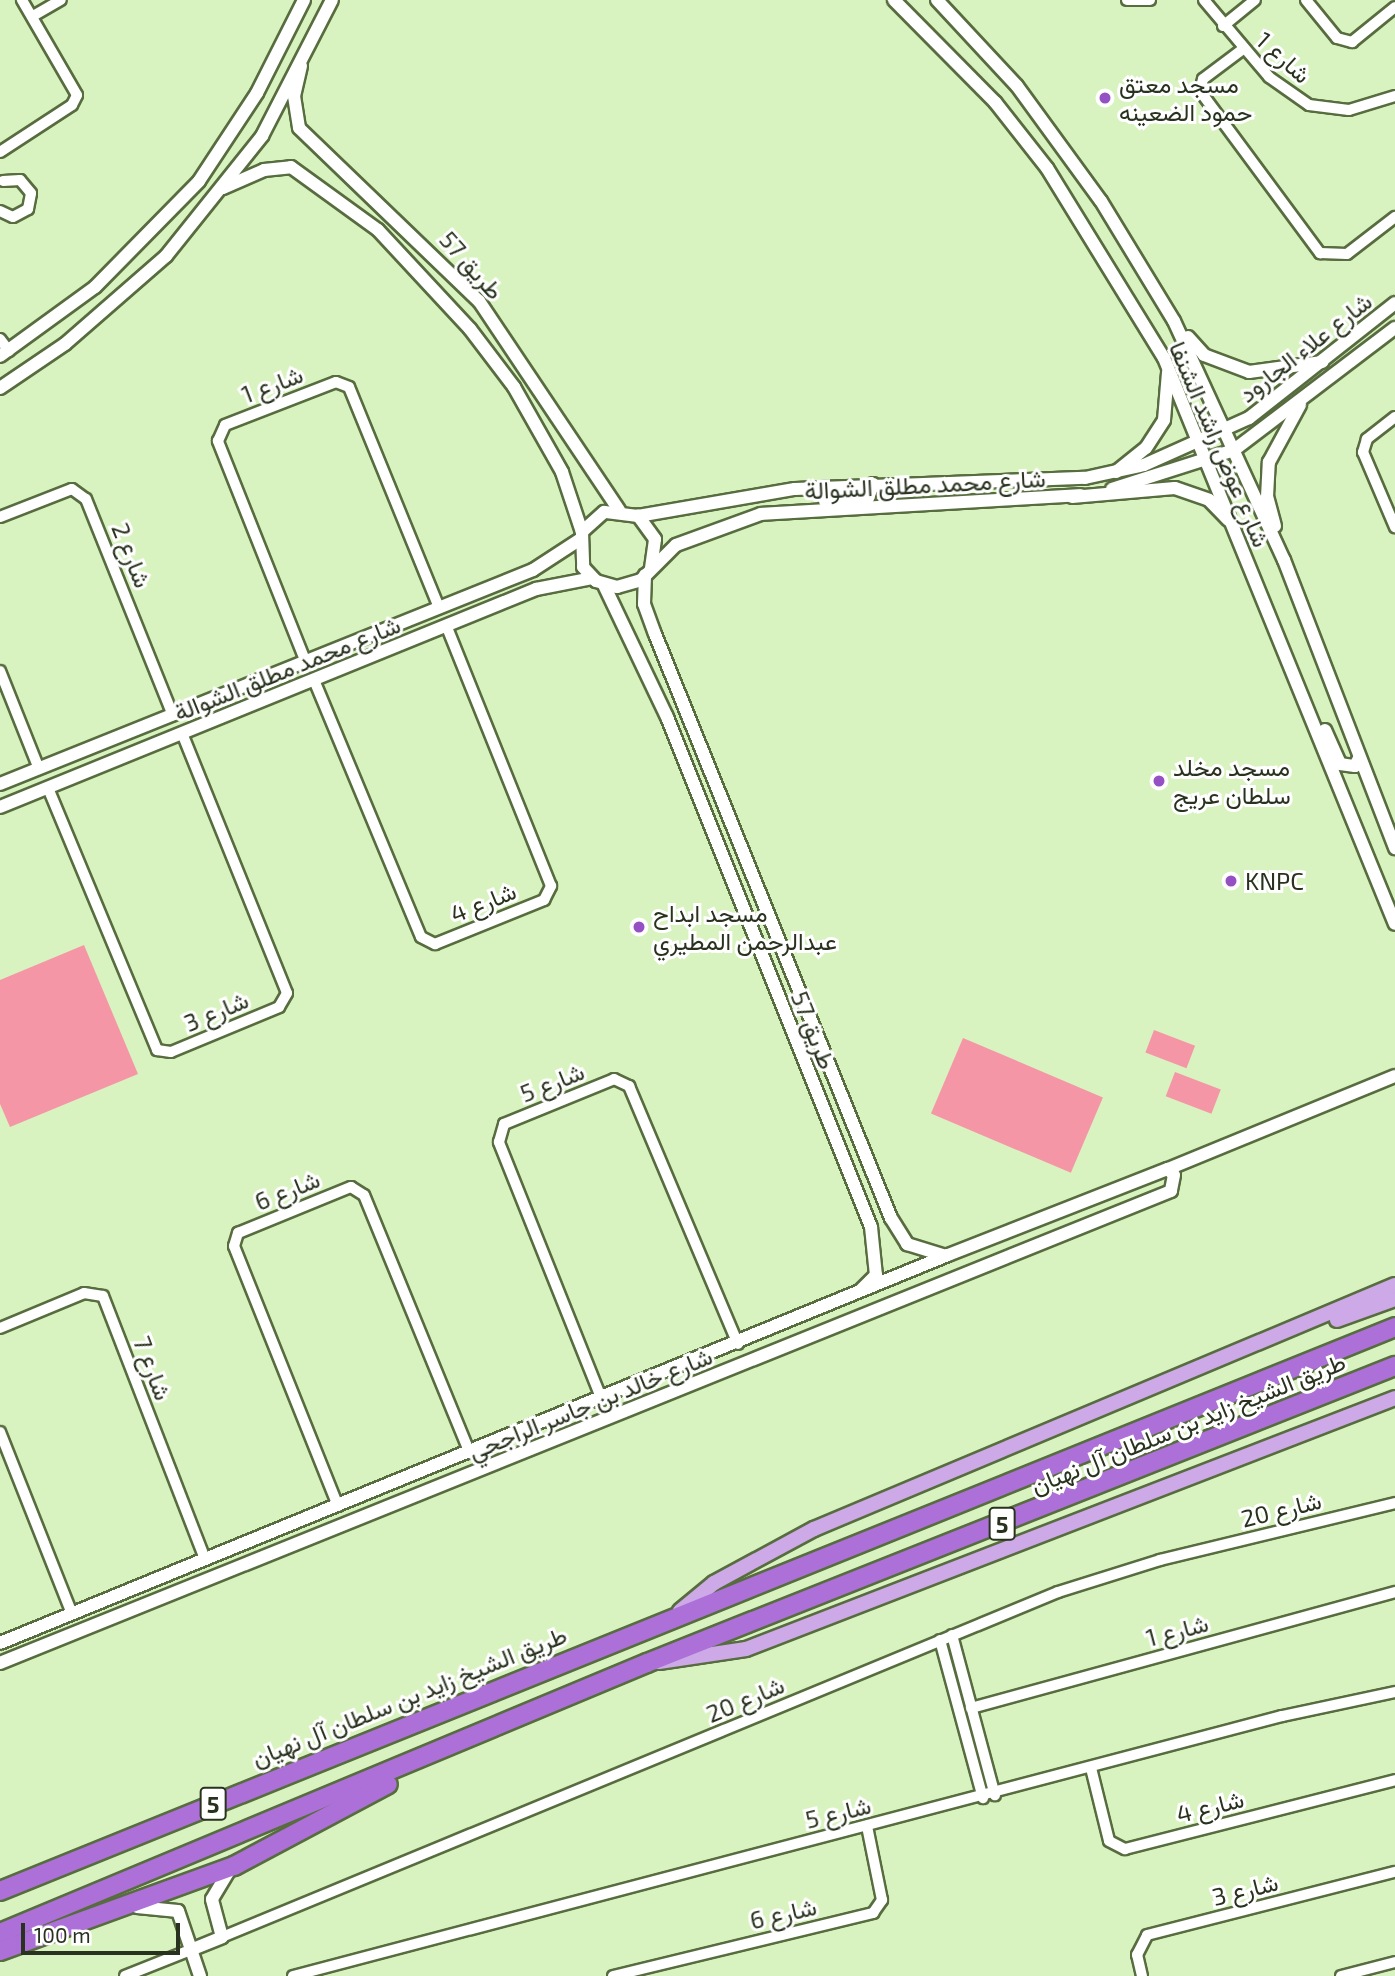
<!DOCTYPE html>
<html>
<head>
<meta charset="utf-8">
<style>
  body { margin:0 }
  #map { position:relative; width:1395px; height:1976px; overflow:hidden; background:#d9f3c0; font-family:"Exo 2",Vazirmatn,sans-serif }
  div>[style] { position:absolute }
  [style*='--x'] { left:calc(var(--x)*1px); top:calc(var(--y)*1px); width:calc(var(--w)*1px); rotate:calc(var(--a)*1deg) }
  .green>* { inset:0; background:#f596a6; transform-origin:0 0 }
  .roads { filter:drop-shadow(2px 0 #576c3f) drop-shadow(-2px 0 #576c3f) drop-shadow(0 2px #576c3f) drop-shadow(0 -2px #576c3f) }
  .minor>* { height:10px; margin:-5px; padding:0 5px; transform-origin:5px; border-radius:5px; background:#fff }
  .tertiary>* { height:12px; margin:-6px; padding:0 6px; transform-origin:6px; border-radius:6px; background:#fff }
  .secondary>* { height:12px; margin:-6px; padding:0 6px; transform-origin:6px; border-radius:6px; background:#fff }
  .primary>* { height:14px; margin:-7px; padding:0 7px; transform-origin:7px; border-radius:7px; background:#cda9e8 }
  .motorway>* { height:18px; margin:-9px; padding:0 9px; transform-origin:9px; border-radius:9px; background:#ac70d8 }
  .dots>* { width:19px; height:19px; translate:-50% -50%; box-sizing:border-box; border:4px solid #fff; border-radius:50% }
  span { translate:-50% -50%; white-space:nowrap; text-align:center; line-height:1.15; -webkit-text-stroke:6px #fff; paint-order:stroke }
  .shield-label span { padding:2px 5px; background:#fff; border:2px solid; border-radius:5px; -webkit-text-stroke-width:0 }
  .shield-label { font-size:23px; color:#28321e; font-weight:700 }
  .street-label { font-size:24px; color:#28321e }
  .poi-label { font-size:24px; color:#28321e }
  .left { translate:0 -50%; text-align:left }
  .scale { position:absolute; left:21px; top:1923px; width:159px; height:32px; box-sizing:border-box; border:4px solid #28321e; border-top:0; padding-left:9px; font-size:21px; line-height:24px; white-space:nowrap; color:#28321e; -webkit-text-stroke:5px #fff; paint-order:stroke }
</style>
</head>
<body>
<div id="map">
  <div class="green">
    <i style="clip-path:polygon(84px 945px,138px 1074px,10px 1127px,0 1104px,0 980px)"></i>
    <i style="left:1154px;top:1030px;width:44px;height:24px;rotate:21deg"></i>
    <i style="left:963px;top:1038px;width:152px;height:82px;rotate:23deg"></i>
    <i style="left:1175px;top:1072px;width:49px;height:26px;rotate:21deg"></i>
  </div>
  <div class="roads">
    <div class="minor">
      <i style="--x:1127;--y:0;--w:23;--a:0"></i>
      <i style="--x:1204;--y:0;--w:101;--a:49.8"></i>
      <i style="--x:1269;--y:77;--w:49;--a:35"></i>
      <i style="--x:1309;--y:105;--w:40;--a:7.1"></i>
      <i style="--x:1349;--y:110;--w:48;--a:-16.9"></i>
      <i style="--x:1306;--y:0;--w:49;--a:50.8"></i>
      <i style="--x:1337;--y:38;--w:16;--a:15"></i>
      <i style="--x:1352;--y:42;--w:55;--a:-39.1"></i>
      <i style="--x:33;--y:16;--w:32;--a:-30"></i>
      <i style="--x:1223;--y:26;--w:41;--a:-39.1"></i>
      <i style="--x:1243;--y:49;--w:50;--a:143.1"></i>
      <i style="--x:1203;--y:79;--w:12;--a:104"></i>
      <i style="--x:1200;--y:91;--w:202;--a:53.5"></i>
      <i style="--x:1320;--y:253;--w:27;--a:2"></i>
      <i style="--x:1347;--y:254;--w:61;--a:-37.6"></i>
      <i style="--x:0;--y:152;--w:86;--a:-33.1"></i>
      <i style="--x:72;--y:105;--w:11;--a:-63"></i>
      <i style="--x:77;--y:95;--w:110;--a:-120.1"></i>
      <i style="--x:0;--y:211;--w:14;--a:25"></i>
      <i style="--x:13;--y:217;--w:17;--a:-28"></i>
      <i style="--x:28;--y:209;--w:16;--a:-79"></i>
      <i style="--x:31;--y:193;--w:17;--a:-130"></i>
      <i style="--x:20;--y:180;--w:17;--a:177"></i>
      <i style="--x:0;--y:339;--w:15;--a:53"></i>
      <i style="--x:1395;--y:417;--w:36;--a:142"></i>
      <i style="--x:1367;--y:439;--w:14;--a:107"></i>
      <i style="--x:1363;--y:452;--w:82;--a:66.9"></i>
      <i style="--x:0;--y:517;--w:77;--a:-21.3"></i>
      <i style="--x:72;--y:489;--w:17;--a:36"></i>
      <i style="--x:86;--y:499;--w:233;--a:68.1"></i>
      <i style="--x:305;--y:660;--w:236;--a:-111.7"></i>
      <i style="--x:218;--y:441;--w:17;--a:-66"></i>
      <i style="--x:225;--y:425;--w:119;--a:-21.2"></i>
      <i style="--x:336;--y:382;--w:14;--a:21"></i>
      <i style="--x:349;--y:387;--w:238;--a:67.8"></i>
      <i style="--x:0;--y:671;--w:105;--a:68.3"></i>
      <i style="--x:314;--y:680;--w:278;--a:67.4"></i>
      <i style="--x:421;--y:937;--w:16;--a:27"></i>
      <i style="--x:435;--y:944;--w:118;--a:-22"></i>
      <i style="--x:544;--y:900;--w:16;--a:-63"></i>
      <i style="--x:551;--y:886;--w:281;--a:-111.9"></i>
      <i style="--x:48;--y:788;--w:284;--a:67.4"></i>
      <i style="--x:157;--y:1050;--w:14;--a:8"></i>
      <i style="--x:171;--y:1052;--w:117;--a:-22.6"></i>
      <i style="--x:279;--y:1007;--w:16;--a:-60"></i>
      <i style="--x:287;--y:993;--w:280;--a:-112"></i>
      <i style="--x:0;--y:1328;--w:91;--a:-22.6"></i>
      <i style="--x:84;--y:1293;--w:19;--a:9"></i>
      <i style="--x:103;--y:1296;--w:282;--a:68.8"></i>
      <i style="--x:602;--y:1400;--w:278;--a:-111.8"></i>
      <i style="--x:499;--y:1142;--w:19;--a:-74"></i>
      <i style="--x:504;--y:1124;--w:119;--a:-22.2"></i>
      <i style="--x:614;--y:1079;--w:17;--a:25"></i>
      <i style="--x:629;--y:1086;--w:280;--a:67.1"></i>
      <i style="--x:0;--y:1432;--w:196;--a:68.4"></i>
      <i style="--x:338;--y:1506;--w:280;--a:-111.8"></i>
      <i style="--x:234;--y:1246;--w:14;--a:-73"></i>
      <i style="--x:238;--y:1233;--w:122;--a:-22.2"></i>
      <i style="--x:351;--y:1187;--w:15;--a:32"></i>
      <i style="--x:364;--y:1195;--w:279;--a:67.7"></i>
      <i style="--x:952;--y:1635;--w:166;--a:75"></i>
      <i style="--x:940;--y:1640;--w:164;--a:74.8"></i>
      <i style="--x:971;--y:1708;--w:440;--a:-15.3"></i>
      <i style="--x:1091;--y:1768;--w:75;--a:76.1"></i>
      <i style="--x:1109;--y:1841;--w:18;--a:27"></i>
      <i style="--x:1125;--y:1849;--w:279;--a:-14.3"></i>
      <i style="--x:222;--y:1937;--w:904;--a:-22.42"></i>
      <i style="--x:1058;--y:1592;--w:107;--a:-17.4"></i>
      <i style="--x:1160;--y:1560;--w:242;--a:-13.6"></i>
      <i style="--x:125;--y:1976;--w:73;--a:-21.7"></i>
      <i style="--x:293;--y:1976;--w:1023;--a:-14.73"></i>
      <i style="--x:1282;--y:1716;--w:116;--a:-12"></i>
      <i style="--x:613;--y:1976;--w:268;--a:-13.6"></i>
      <i style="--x:873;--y:1913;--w:16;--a:-55"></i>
      <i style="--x:882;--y:1900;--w:76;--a:-101.5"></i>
      <i style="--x:1142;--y:1976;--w:22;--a:-103"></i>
      <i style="--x:1137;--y:1955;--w:22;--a:-63"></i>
      <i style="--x:1147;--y:1935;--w:256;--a:-14.3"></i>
      <i style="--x:1341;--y:1976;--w:56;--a:-14.5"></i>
    </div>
    <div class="tertiary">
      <i style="--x:301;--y:66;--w:31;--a:103"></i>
      <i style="--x:294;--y:96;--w:32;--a:81"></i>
      <i style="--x:299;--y:128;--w:250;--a:43.9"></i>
      <i style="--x:479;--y:301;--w:252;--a:56.2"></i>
      <i style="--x:223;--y:188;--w:45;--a:-23.7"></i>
      <i style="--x:264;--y:170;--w:27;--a:-6"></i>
      <i style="--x:291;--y:167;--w:107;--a:35.9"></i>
      <i style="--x:378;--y:230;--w:135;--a:47.1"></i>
      <i style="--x:470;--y:329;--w:73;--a:52.8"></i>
      <i style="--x:514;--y:387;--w:98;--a:60.5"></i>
      <i style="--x:562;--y:472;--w:63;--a:71.6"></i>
      <i style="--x:1112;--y:489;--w:128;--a:-17.7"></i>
      <i style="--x:1234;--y:450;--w:202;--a:-37.2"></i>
      <i style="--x:825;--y:501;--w:43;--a:-4"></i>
      <i style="--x:868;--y:498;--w:15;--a:-70"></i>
      <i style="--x:638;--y:516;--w:159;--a:-9.8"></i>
      <i style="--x:795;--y:489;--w:290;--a:-2.2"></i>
      <i style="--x:1085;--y:478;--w:60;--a:-12.4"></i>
      <i style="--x:1144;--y:465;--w:115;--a:-24.1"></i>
      <i style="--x:1249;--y:418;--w:186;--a:-38.2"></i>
      <i style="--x:651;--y:568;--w:29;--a:-82"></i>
      <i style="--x:655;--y:539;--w:29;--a:-126"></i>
      <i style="--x:638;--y:516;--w:34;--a:-173"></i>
      <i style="--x:604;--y:512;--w:30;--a:138"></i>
      <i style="--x:582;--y:532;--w:35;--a:88"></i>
      <i style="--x:583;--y:567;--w:19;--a:47"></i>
      <i style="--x:596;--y:581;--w:22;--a:16"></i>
      <i style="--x:617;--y:587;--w:25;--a:-16"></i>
      <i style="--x:641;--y:580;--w:49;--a:-45"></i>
      <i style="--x:676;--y:545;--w:90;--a:-20"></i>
      <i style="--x:761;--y:514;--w:320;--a:-3.4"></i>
      <i style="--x:645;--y:575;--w:29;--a:92"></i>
      <i style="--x:644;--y:604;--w:32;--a:70"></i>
      <i style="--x:655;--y:634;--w:630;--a:68"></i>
      <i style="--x:891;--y:1218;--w:31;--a:58"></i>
      <i style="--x:907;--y:1244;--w:39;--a:17"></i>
      <i style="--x:604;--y:585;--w:146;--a:64.5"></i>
      <i style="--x:667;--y:717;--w:549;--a:68.2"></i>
      <i style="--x:871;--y:1227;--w:48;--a:84.1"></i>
      <i style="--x:876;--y:1275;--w:21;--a:135"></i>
      <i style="--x:0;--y:784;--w:574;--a:-21.88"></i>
      <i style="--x:533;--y:570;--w:55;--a:-33.1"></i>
      <i style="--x:0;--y:807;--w:579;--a:-22.13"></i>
      <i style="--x:536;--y:589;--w:57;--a:-11.1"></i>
      <i style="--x:1168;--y:1169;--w:245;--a:-22.3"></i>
      <i style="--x:0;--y:1643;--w:1024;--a:-22.26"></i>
      <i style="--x:948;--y:1255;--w:236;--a:-21.4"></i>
      <i style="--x:1168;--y:1169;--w:8;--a:45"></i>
      <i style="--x:1174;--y:1175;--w:16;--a:101"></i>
      <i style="--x:1171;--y:1191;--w:1263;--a:158.05"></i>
      <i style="--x:137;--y:1907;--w:41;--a:5.6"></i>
      <i style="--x:178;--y:1911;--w:69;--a:71.3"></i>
      <i style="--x:193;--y:1949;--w:31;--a:-22"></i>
      <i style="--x:222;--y:1937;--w:39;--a:-105"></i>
      <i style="--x:212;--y:1899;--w:33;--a:-59"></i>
    </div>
    <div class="secondary">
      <i style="--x:894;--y:0;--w:144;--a:45.3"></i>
      <i style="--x:995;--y:102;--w:84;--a:51.8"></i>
      <i style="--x:1047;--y:168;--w:223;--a:58.4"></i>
      <i style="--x:1164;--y:358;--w:611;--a:67.8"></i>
      <i style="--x:937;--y:0;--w:117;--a:47.1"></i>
      <i style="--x:1017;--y:86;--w:142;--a:53.9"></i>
      <i style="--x:1101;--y:201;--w:140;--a:58.7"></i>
      <i style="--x:1174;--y:321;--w:263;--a:65.3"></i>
      <i style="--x:1284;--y:560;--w:309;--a:68.9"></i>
      <i style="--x:1188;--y:337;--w:24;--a:48"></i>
      <i style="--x:1204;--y:355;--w:48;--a:20.7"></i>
      <i style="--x:1249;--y:372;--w:74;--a:-7.8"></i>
      <i style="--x:0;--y:356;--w:117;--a:-36"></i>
      <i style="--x:95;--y:287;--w:148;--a:-45.5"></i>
      <i style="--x:199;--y:181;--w:105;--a:-56.6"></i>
      <i style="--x:257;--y:93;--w:104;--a:-63.2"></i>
      <i style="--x:0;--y:388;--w:78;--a:-34.1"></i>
      <i style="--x:65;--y:344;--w:134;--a:-41.1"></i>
      <i style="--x:166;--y:256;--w:154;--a:-51.3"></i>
      <i style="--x:262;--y:136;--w:153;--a:-62.8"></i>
      <i style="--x:1116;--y:472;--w:38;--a:-39"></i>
      <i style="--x:1146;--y:448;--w:33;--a:-57"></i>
      <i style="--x:1164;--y:420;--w:48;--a:-85.2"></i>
      <i style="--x:1072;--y:497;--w:103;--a:-5"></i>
      <i style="--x:1175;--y:488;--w:36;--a:19"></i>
      <i style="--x:1209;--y:500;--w:28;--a:46"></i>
      <i style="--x:1275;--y:526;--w:30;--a:-105"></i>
      <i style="--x:1267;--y:497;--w:35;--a:-87"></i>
      <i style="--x:1269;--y:462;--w:65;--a:-61.5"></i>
      <i style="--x:1325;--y:730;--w:37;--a:66"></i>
      <i style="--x:1340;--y:764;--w:15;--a:8"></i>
      <i style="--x:1355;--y:766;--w:9;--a:-63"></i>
    </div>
    <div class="primary">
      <i style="--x:1337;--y:1320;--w:62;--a:-19.9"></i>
      <i style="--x:680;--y:1611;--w:44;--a:-39.5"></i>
      <i style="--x:714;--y:1583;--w:114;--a:-28.4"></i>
      <i style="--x:814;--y:1529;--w:630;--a:-22.78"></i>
      <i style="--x:659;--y:1662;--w:88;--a:-8.5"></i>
      <i style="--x:746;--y:1649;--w:696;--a:-21.14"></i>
    </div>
    <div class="motorway">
      <i style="--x:0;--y:1891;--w:1505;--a:-22.01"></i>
      <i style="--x:0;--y:1933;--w:701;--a:-22.65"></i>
      <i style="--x:647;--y:1663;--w:805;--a:-21.66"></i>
      <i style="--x:0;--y:1951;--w:249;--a:-20"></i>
      <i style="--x:234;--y:1866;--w:174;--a:-28"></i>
    </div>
  </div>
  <div class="dots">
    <i style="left:1105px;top:98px;background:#9550c4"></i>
    <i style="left:1159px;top:781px;background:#9550c4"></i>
    <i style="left:1231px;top:881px;background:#9550c4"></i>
    <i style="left:639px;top:927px;background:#9550c4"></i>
  </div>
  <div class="shield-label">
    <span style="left:1002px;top:1524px">5</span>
    <span style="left:213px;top:1804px">5</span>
  </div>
  <div class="street-label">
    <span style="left:1284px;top:57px;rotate:42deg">شارع 1</span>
    <span style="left:472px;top:265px;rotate:48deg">طريق 57</span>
    <span style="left:1305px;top:347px;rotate:-38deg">شارع علاء الجارود</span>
    <span style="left:272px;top:384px;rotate:-21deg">شارع 1</span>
    <span style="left:1220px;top:444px;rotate:67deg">شارع عوض راشد الشنفا</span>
    <span style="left:925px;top:484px;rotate:-3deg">شارع محمد مطلق الشوالة</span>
    <span style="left:132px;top:555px;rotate:68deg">شارع 2</span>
    <span style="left:287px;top:668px;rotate:-22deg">شارع محمد مطلق الشوالة</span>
    <span style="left:483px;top:902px;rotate:-22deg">شارع 4</span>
    <span style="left:216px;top:1011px;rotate:-23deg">شارع 3</span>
    <span style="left:814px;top:1030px;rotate:68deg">طريق 57</span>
    <span style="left:552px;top:1082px;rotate:-22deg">شارع 5</span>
    <span style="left:287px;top:1190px;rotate:-22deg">شارع 6</span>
    <span style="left:153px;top:1368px;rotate:69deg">شارع 7</span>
    <span style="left:590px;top:1403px;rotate:-22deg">شارع خالد بن جاسر الراجحي</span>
    <span style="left:1188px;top:1423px;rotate:-22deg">طريق الشيخ زايد بن سلطان آل نهيان</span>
    <span style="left:1281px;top:1509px;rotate:-14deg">شارع 20</span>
    <span style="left:1177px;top:1630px;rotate:-15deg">شارع 1</span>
    <span style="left:409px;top:1696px;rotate:-22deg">طريق الشيخ زايد بن سلطان آل نهيان</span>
    <span style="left:745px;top:1699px;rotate:-23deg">شارع 20</span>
    <span style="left:1210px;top:1806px;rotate:-14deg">شارع 4</span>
    <span style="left:838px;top:1812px;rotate:-14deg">شارع 5</span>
    <span style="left:1245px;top:1889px;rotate:-14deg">شارع 3</span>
    <span style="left:783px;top:1913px;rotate:-13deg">شارع 6</span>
  </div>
  <div class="poi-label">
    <span class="left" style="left:1119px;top:98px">مسجد معتق<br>حمود الضعينه</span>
    <span class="left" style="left:1173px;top:781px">مسجد مخلد<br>سلطان عريج</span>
    <span class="left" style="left:1245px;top:881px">KNPC</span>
    <span class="left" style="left:653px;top:927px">مسجد ابداح<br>عبدالرحمن المطيري</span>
  </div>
  <div class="scale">100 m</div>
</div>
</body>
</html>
